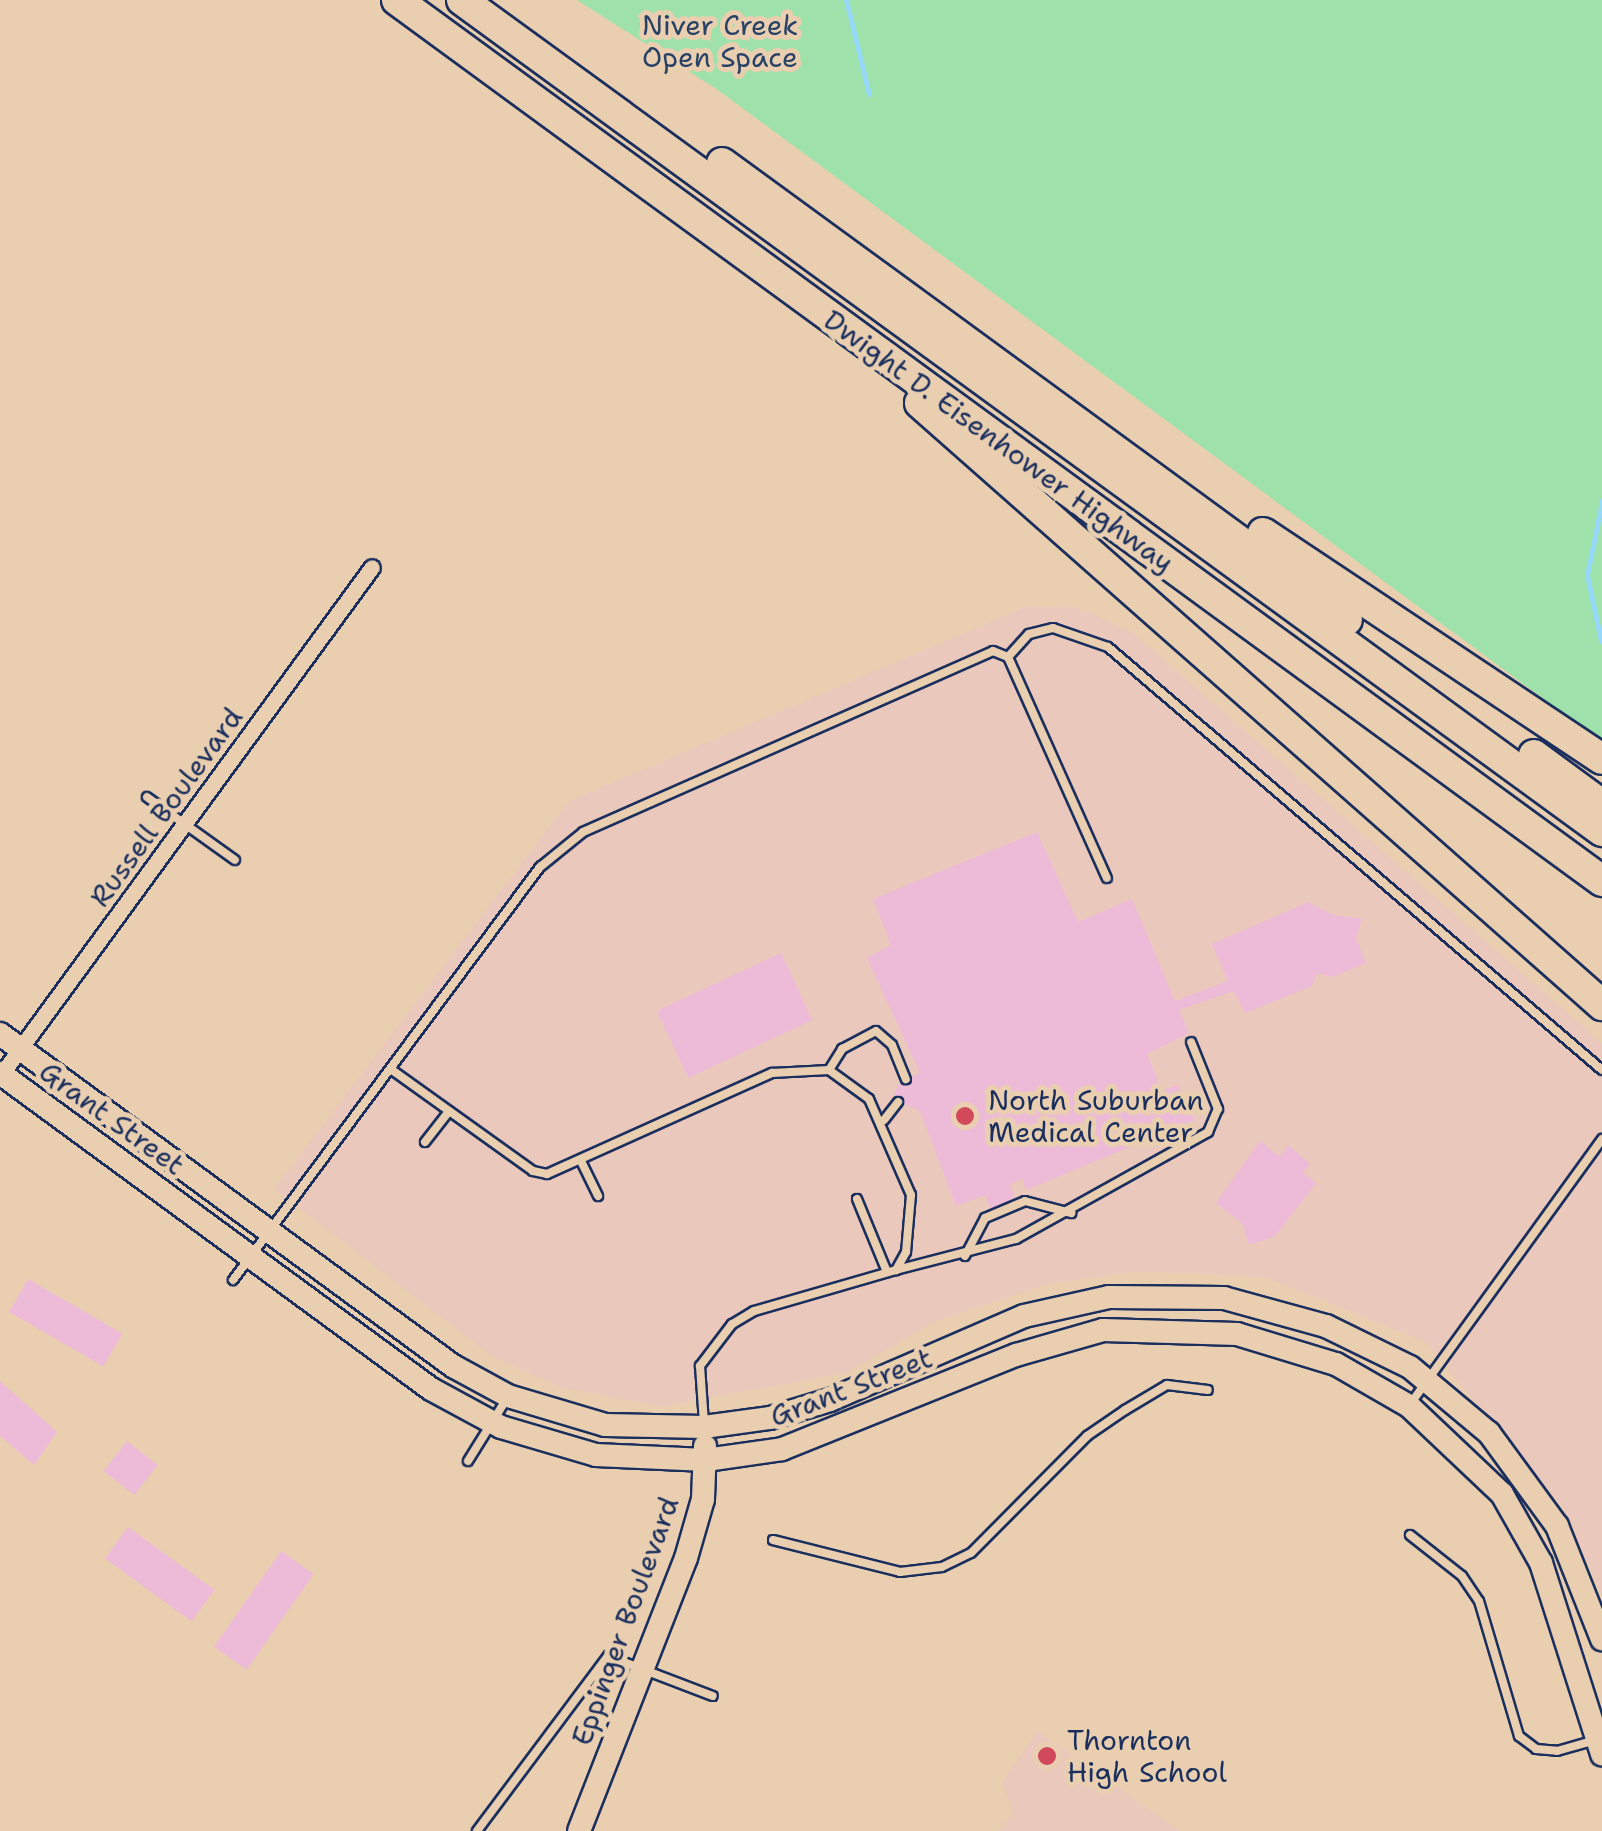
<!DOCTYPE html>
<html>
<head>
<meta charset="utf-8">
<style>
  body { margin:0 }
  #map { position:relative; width:1602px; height:1831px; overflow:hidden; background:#e9cfb0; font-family:"Shantell Sans",sans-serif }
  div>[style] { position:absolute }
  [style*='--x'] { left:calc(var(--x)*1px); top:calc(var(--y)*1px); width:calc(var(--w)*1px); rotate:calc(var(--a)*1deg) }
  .built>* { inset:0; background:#eac9bc }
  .green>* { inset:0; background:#9fe1ab }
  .stream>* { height:5px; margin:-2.5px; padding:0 2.5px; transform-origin:2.5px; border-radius:2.5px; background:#95d8f7 }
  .building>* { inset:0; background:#edbad8; transform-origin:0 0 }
  .roads { filter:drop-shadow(2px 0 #1b2f5e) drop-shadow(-2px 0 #1b2f5e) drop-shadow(0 2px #1b2f5e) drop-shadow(0 -2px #1b2f5e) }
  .lane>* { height:8px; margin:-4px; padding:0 4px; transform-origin:4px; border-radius:4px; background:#e9cfb0 }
  .street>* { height:15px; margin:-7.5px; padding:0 7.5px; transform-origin:7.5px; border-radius:7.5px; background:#e9cfb0 }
  .secondary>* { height:22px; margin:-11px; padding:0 11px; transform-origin:11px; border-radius:11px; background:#e9cfb0 }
  .highway>* { height:30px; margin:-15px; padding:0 15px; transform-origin:15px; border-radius:15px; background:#e9cfb0 }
  .dots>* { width:28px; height:28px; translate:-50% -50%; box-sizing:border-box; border:5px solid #e9cfb0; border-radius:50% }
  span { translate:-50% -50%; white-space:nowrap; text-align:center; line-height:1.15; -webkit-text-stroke:10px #e9cfb0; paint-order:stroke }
  .park-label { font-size:28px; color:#284166 }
  .street-label { font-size:28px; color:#1b2f5e }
  .poi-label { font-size:28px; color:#1b2f5e }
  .left { translate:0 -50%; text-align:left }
</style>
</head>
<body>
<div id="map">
  <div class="built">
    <i style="clip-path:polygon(1028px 606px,1076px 607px,1132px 632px,1602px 1043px,1602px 1596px,1563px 1508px,1425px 1342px,1265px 1277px,1141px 1271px,1048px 1284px,934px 1322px,846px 1373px,661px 1407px,563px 1388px,493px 1357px,274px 1189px,569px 801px)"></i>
    <i style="clip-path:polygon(1038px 1731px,1180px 1831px,999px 1831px,1013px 1813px,1002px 1782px)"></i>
  </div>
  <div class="green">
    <i style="clip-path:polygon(577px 0,1602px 0,1602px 742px,718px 90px)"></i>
  </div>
  <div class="stream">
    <i style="--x:846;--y:0;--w:97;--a:76.3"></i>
    <i style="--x:1601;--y:641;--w:67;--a:-102"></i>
    <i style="--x:1587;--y:575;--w:76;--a:-78.5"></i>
  </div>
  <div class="building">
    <i style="clip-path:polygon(1037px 832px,1078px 922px,1132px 899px,1175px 1001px,1228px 981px,1212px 944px,1308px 902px,1333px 915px,1362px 919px,1356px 938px,1366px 963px,1333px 977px,1317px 973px,1312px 986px,1245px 1013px,1234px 991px,1179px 1010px,1189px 1033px,1147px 1054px,1162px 1091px,1177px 1085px,1195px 1120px,1026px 1190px,1022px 1178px,1010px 1185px,1016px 1204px,994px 1215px,985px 1195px,956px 1206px,920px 1111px,893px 1099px,899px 1083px,920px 1073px,867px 958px,891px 945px,873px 899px)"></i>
    <i style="left:781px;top:953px;width:74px;height:137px;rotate:65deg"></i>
    <i style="clip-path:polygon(1260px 1141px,1280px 1157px,1288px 1145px,1310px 1164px,1303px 1173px,1316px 1183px,1275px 1236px,1249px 1245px,1243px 1224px,1216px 1203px)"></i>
    <i style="left:28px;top:1279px;width:109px;height:38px;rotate:30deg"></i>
    <i style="clip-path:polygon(0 1381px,57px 1432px,34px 1465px,0 1436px)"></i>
    <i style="left:127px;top:1441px;width:39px;height:38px;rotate:38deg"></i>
    <i style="left:128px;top:1527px;width:107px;height:39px;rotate:36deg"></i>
    <i style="left:281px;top:1551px;width:40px;height:117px;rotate:35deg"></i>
  </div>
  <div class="roads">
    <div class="lane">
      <i style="--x:1008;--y:657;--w:31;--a:-48"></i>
      <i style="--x:1029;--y:634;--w:25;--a:-14"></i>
      <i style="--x:1053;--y:628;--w:58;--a:19.1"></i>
      <i style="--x:1108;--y:647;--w:650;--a:40.57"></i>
      <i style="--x:147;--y:797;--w:108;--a:35.6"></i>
      <i style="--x:392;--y:1070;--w:173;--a:35.6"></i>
      <i style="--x:533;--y:1171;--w:14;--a:12"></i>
      <i style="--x:547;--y:1174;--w:247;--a:-24.2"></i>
      <i style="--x:772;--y:1073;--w:57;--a:-3"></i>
      <i style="--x:829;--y:1070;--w:49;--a:35.9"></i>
      <i style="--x:869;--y:1099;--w:105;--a:66.4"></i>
      <i style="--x:911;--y:1195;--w:57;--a:95"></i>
      <i style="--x:906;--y:1252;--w:21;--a:119"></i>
      <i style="--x:896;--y:1270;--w:148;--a:163.9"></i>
      <i style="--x:754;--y:1311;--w:26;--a:149"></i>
      <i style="--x:732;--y:1324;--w:53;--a:127.3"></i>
      <i style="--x:700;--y:1366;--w:57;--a:86"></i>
      <i style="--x:829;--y:1070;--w:25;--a:-58"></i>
      <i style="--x:842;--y:1049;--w:38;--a:-28"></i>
      <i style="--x:876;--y:1031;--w:21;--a:41"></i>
      <i style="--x:892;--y:1045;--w:37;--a:68"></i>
      <i style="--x:884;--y:1120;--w:23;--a:-52"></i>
      <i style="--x:425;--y:1142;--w:39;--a:-52"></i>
      <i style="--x:581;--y:1161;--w:39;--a:64"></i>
      <i style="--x:857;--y:1199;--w:79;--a:67.7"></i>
      <i style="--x:965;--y:1256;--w:43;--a:-62.2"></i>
      <i style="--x:985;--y:1218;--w:43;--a:-23"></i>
      <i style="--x:1025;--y:1201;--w:48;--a:14.6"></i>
      <i style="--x:896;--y:1270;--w:124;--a:-14.5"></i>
      <i style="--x:1016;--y:1239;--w:220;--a:-29.1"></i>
      <i style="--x:1208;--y:1132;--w:25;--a:-67"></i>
      <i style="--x:1218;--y:1109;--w:72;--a:-111.9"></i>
      <i style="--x:233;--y:1280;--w:515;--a:-53.38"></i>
      <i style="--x:540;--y:867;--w:55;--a:-39.1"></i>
      <i style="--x:583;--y:832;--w:448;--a:-23.8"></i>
      <i style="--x:993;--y:651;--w:16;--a:22"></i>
      <i style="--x:1008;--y:657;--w:242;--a:65.9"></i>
      <i style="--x:1411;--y:1403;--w:326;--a:-54.1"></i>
      <i style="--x:468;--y:1461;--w:72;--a:-58.1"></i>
      <i style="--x:1410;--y:1535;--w:66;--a:38.3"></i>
      <i style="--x:1462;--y:1576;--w:30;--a:56"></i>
      <i style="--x:1479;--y:1601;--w:141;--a:73.5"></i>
      <i style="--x:1519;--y:1736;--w:21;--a:37"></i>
      <i style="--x:1536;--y:1749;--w:21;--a:5"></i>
      <i style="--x:1557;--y:1751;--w:37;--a:-16"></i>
      <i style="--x:773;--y:1540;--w:131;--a:14.1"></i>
      <i style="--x:900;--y:1572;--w:42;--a:-6.8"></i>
      <i style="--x:942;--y:1567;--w:32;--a:-26"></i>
      <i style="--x:971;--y:1553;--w:165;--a:-45.2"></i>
      <i style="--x:1087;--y:1436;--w:46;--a:-34.4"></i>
      <i style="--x:1125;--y:1410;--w:49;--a:-30.8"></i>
      <i style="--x:1167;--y:1385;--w:41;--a:7"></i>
      <i style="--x:477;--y:1831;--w:219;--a:-53.2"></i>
      <i style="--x:608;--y:1656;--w:112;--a:20.9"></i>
    </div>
    <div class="street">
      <i style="--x:0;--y:1076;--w:630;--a:-53.84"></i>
    </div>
    <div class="secondary">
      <i style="--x:0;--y:1034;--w:562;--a:36.24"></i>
      <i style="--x:453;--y:1366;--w:63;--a:28.6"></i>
      <i style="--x:508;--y:1396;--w:101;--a:16.6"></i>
      <i style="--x:605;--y:1425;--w:99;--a:1.2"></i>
      <i style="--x:704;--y:1427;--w:67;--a:-7.8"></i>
      <i style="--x:770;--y:1418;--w:63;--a:-16.7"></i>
      <i style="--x:830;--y:1400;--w:211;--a:-23.4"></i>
      <i style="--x:1024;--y:1316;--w:87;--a:-12.6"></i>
      <i style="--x:1109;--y:1297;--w:115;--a:0.5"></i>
      <i style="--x:1224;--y:1298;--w:106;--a:15.4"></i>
      <i style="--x:1326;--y:1326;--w:93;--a:26"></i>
      <i style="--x:1410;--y:1367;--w:103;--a:39.9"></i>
      <i style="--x:1489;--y:1433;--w:115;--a:53.8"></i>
      <i style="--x:1557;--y:1526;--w:122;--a:68.3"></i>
      <i style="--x:0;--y:1073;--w:534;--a:36.25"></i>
      <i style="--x:431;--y:1389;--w:80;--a:28.5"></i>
      <i style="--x:501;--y:1427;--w:99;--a:16.4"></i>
      <i style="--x:596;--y:1455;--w:110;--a:2.6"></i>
      <i style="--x:706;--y:1460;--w:77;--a:-8.2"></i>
      <i style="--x:782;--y:1449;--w:252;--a:-21.9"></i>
      <i style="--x:1016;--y:1355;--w:91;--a:-16"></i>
      <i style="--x:1103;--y:1330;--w:134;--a:1.7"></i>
      <i style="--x:1237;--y:1334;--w:103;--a:16.9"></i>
      <i style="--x:1336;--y:1364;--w:84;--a:29.9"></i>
      <i style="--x:1409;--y:1406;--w:128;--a:43.4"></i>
      <i style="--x:1502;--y:1494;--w:79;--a:60.5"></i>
      <i style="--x:1541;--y:1563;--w:201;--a:72.3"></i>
      <i style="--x:579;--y:1831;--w:293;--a:-68.6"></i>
      <i style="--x:686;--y:1558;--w:61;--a:-73.9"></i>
      <i style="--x:703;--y:1499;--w:53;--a:-87.8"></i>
    </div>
    <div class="highway">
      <i style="--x:397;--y:0;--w:1493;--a:36.17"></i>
      <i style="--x:462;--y:0;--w:1411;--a:36.09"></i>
      <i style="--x:722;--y:163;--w:774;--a:36.17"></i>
      <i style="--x:920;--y:403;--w:910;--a:41.43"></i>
      <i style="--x:1263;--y:533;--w:407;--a:33.7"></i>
      <i style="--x:1534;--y:755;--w:84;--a:36.3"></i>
    </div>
  </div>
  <div class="dots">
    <i style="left:965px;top:1116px;background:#d1495b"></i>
    <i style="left:1047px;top:1756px;background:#d1495b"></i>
  </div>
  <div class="park-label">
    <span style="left:720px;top:41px">Niver Creek<br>Open Space</span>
  </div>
  <div class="street-label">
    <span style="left:999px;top:441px;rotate:36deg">Dwight D. Eisenhower Highway</span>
    <span style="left:166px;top:807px;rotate:-54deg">Russell Boulevard</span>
    <span style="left:112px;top:1118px;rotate:36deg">Grant Street</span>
    <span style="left:851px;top:1387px;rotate:-21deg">Grant Street</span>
    <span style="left:625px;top:1621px;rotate:-70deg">Eppinger Boulevard</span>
  </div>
  <div class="poi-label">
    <span class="left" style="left:988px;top:1116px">North Suburban<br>Medical Center</span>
    <span class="left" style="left:1067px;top:1756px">Thornton<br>High School</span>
  </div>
</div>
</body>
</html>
